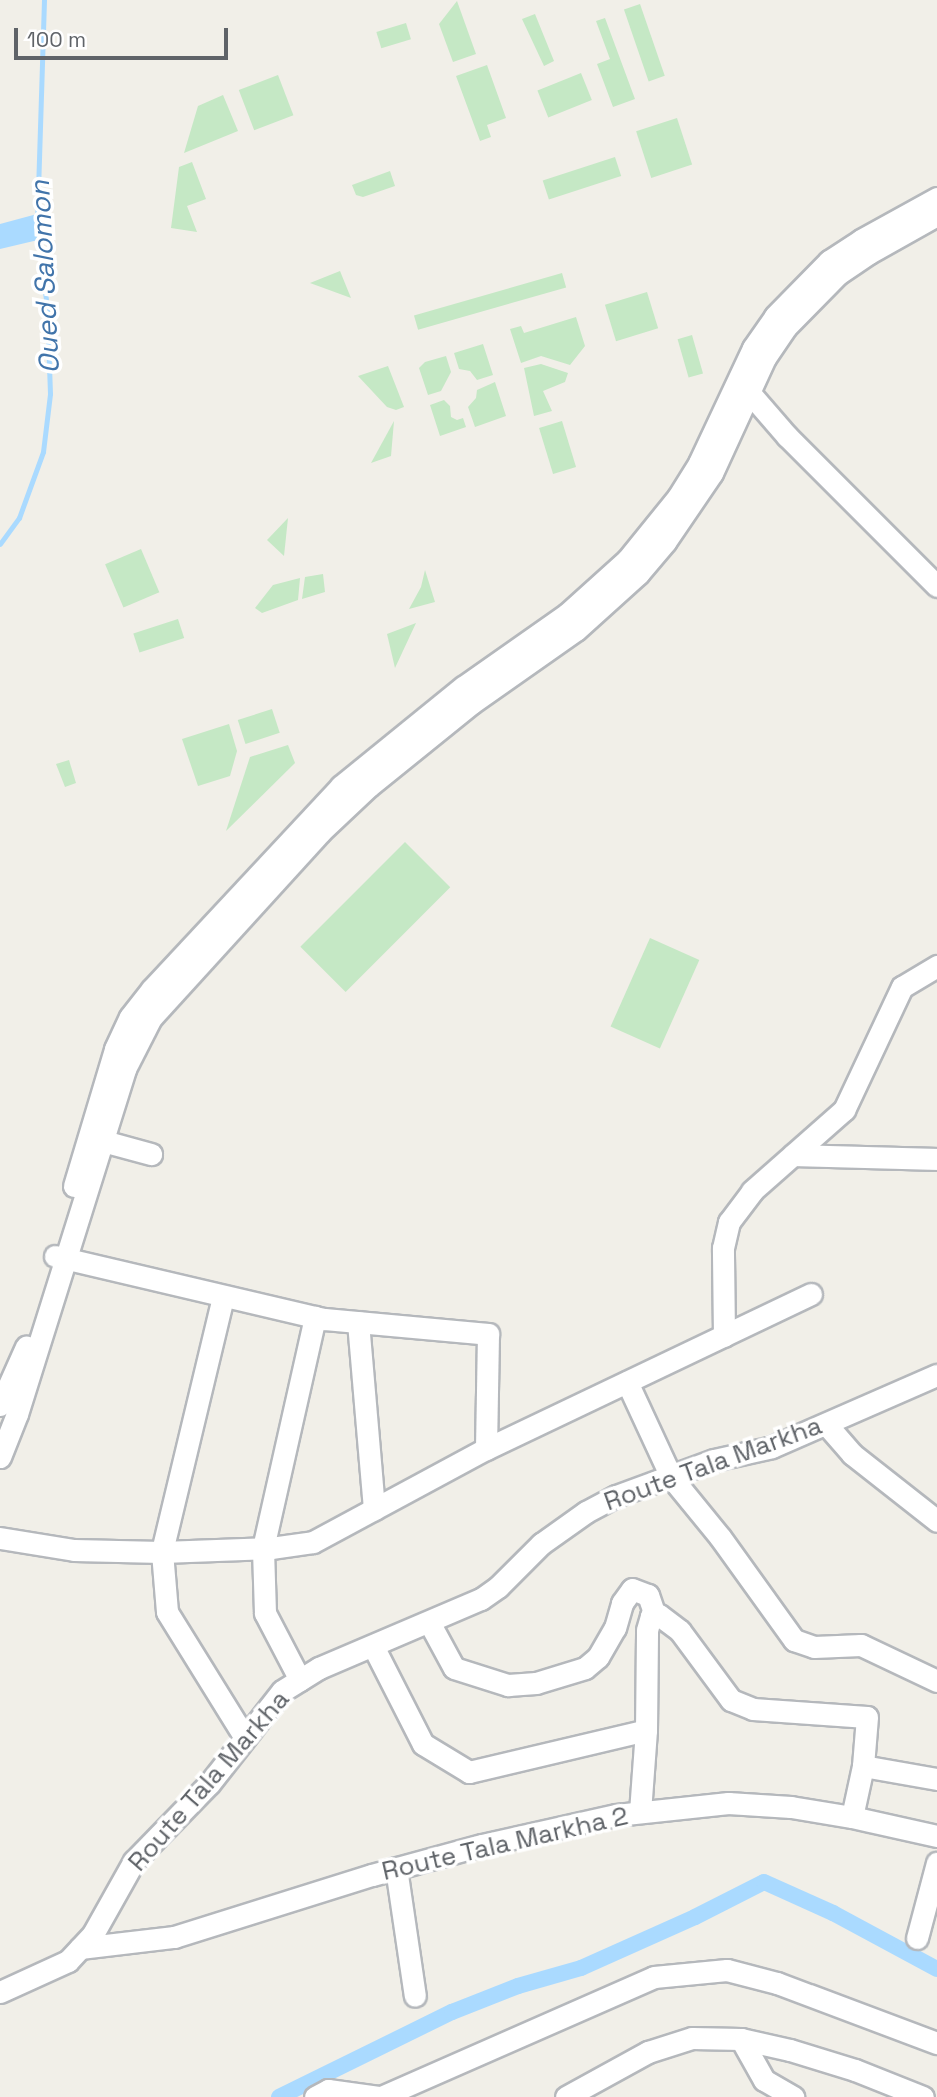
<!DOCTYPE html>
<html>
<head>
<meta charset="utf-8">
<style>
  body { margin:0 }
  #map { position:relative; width:937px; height:2097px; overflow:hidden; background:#f1efe8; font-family:"Space Grotesk",sans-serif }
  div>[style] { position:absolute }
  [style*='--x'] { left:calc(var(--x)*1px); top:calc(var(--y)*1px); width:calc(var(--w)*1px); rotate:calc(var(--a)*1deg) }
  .green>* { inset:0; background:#c5e8c5; transform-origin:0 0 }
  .water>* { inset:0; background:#aadaff }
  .stream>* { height:4.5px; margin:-2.25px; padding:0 2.25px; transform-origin:2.25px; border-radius:2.25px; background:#aadaff }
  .canal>* { height:16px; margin:-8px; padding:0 8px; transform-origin:8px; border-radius:8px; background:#aadaff }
  .roads { filter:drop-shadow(2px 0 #b5b8bc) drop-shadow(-2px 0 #b5b8bc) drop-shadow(0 2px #b5b8bc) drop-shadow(0 -2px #b5b8bc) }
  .minor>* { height:21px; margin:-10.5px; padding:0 10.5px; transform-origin:10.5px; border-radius:10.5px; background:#fff }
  span { translate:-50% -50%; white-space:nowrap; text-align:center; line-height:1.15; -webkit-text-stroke:7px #fff; paint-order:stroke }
  .street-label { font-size:26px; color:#5f6368 }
  .water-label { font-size:28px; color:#4174aa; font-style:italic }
  .scale { position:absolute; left:14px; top:28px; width:214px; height:32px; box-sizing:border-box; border:4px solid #5f6368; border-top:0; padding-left:9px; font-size:21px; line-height:24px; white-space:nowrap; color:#5f6368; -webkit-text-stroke:5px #fff; paint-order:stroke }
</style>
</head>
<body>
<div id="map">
  <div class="green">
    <i style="clip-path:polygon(457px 1px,476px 54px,453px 62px,439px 24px)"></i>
    <i style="left:640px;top:4px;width:76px;height:17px;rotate:71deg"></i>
    <i style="clip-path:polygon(535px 14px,554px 61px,544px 66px,522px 19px)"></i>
    <i style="clip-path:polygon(605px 18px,635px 99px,613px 107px,597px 64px,610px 59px,596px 21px)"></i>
    <i style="left:406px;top:23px;width:17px;height:31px;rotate:73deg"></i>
    <i style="clip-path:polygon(487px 65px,506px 118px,487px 125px,491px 137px,480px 141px,456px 76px)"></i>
    <i style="left:581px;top:73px;width:29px;height:47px;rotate:68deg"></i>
    <i style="left:278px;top:75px;width:43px;height:42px;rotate:69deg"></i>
    <i style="clip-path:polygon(223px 95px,238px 131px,184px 153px,198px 106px)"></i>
    <i style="left:677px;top:118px;width:49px;height:43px;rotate:72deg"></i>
    <i style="left:615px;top:157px;width:20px;height:76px;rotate:72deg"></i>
    <i style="clip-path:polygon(192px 162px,206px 199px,187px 206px,197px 232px,171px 228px,179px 167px)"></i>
    <i style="clip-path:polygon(390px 171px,395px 186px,363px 197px,356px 195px,352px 185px)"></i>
    <i style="clip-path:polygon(340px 271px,351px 298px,310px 283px)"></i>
    <i style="left:562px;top:273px;width:15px;height:154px;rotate:74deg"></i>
    <i style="left:647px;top:292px;width:38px;height:44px;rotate:73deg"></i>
    <i style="clip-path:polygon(576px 317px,585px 346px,570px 365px,541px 356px,521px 363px,510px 329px,521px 326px,524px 333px)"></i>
    <i style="left:692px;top:335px;width:40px;height:15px;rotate:74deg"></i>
    <i style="clip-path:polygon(483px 344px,493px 375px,477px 380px,470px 371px,459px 369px,454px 353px)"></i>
    <i style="clip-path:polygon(446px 356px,451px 372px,441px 391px,428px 395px,419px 368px,425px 362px)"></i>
    <i style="clip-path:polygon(541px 364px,568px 373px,565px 382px,543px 391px,552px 411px,534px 416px,524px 368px)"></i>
    <i style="clip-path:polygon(388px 366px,404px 407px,396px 410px,387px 407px,358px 376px)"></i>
    <i style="clip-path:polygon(495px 382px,506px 416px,475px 427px,468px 407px,476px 398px,477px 390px)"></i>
    <i style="clip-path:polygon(444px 400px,450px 406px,451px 417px,457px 420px,463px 418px,466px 427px,440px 436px,430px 405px)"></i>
    <i style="clip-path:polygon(394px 421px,391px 456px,371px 463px)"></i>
    <i style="left:562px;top:421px;width:48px;height:24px;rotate:73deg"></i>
    <i style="clip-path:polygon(288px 518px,284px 556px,267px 540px)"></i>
    <i style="left:141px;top:549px;width:47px;height:39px;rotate:67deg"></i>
    <i style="clip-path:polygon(425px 570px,435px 602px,409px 609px,421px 587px)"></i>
    <i style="clip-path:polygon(323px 574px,325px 592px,302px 599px,305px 577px)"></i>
    <i style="clip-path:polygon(300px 578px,298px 600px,262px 613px,255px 608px,273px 585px)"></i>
    <i style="left:178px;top:619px;width:20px;height:47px;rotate:72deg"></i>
    <i style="clip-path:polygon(416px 623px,395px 668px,387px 634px)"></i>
    <i style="left:272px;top:709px;width:25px;height:36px;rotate:72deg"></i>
    <i style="clip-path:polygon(229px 724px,237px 751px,230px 776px,198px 786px,182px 739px)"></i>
    <i style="clip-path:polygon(288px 745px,295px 763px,226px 831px,250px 757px)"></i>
    <i style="clip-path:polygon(69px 760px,76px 783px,65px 787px,56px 764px)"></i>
    <i style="left:405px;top:842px;width:64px;height:148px;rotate:45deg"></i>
    <i style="left:650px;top:938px;width:54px;height:97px;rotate:24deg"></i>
  </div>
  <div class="water">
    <i style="clip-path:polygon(37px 214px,38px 240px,0 249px,0 224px)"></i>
  </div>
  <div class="stream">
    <i style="--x:37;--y:223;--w:223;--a:-88.2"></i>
    <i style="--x:0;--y:544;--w:32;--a:-54"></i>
    <i style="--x:19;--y:518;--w:70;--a:-70"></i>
    <i style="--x:43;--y:452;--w:58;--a:-83.1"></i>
    <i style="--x:50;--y:394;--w:86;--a:-92"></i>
    <i style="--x:47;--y:308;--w:74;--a:-97"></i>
  </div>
  <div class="canal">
    <i style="--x:279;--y:2097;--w:193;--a:-26.2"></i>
    <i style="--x:452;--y:2012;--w:71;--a:-21.5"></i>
    <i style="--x:518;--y:1986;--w:66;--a:-15.9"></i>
    <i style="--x:581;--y:1968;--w:125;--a:-24.1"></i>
    <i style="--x:695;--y:1917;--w:77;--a:-26.9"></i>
    <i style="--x:764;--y:1882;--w:76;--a:24.2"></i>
    <i style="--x:833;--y:1913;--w:118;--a:28.3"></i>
  </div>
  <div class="roads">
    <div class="minor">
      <i style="--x:748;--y:391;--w:60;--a:49.1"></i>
      <i style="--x:787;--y:436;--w:212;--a:45"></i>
      <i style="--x:103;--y:1141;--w:50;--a:15.2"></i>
      <i style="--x:793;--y:1155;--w:144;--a:1.6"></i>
      <i style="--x:74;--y:1186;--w:143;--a:-73.3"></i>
      <i style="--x:115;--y:1049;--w:35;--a:-65"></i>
      <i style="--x:130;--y:1017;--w:36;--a:-52"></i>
      <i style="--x:152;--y:989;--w:277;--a:-47"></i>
      <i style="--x:341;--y:786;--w:157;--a:-39.1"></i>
      <i style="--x:463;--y:687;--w:127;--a:-35.1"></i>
      <i style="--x:567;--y:614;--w:81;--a:-42"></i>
      <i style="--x:627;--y:560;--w:81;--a:-51"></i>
      <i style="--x:678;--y:497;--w:40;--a:-58"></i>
      <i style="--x:699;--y:463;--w:127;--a:-64.8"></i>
      <i style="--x:753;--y:348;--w:39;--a:-55"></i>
      <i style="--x:775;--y:316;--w:77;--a:-45.5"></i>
      <i style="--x:829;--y:261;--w:38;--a:-33"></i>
      <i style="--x:861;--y:240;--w:87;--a:-28.9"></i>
      <i style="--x:55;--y:1256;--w:276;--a:13.2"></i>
      <i style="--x:324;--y:1319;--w:165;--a:5.2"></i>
      <i style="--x:488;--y:1334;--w:115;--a:91"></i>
      <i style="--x:223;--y:1297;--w:262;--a:103.5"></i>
      <i style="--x:162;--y:1552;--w:60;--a:85.2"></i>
      <i style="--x:167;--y:1612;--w:148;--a:58.2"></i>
      <i style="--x:358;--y:1322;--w:188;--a:85.1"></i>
      <i style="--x:724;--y:1336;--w:88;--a:-90.7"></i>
      <i style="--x:723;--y:1248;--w:27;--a:-77"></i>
      <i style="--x:729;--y:1222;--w:39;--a:-53"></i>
      <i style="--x:752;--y:1191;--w:123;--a:-41.4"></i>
      <i style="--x:844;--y:1110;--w:136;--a:-64.8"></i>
      <i style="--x:902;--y:987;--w:41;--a:-31"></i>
      <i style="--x:627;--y:1382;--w:105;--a:65.1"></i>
      <i style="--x:671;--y:1477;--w:77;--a:50.8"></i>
      <i style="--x:720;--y:1537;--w:127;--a:54.3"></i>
      <i style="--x:794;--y:1640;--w:21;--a:19"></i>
      <i style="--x:814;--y:1647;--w:47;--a:-2.4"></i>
      <i style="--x:861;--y:1645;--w:84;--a:25.3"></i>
      <i style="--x:0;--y:1405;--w:64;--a:-65.9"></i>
      <i style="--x:826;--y:1424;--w:40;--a:49"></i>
      <i style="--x:852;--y:1454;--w:108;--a:38.2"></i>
      <i style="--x:0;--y:1457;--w:46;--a:-68.4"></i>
      <i style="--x:17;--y:1414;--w:362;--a:-72.6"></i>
      <i style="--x:125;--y:1069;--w:57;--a:-63"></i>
      <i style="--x:151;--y:1018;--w:251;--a:-47.7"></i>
      <i style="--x:320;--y:832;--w:67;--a:-43.2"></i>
      <i style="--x:369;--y:786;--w:132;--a:-38.9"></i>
      <i style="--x:472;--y:703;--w:127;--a:-35.1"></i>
      <i style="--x:576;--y:630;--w:84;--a:-42.1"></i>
      <i style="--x:638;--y:574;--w:42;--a:-49.8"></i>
      <i style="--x:665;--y:542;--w:83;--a:-55.7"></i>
      <i style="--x:712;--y:473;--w:127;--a:-65.3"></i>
      <i style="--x:765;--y:358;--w:37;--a:-56"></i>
      <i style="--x:786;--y:327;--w:74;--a:-45.5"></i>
      <i style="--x:838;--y:274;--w:37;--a:-34"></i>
      <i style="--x:869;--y:253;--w:78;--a:-29.2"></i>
      <i style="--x:0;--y:1538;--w:75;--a:9.2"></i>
      <i style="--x:74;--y:1550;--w:88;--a:1.3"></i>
      <i style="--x:162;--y:1552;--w:109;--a:-2.1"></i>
      <i style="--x:271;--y:1548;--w:42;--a:-8.1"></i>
      <i style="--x:313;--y:1542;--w:196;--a:-28.3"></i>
      <i style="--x:486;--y:1449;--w:360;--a:-25.5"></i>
      <i style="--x:429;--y:1622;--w:52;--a:61.5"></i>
      <i style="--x:454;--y:1668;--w:57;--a:17.5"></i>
      <i style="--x:508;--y:1685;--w:28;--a:-4"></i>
      <i style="--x:536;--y:1683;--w:51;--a:-17"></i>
      <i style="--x:585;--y:1668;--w:17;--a:-40"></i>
      <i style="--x:598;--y:1657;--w:34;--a:-60"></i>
      <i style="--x:615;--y:1628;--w:26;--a:-74"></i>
      <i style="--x:622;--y:1603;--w:17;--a:-54"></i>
      <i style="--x:632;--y:1589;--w:17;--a:21"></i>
      <i style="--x:648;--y:1595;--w:21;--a:71"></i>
      <i style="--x:373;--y:1646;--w:110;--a:63"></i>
      <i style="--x:423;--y:1744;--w:54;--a:31.3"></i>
      <i style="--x:469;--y:1772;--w:182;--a:-13.3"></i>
      <i style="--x:300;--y:1680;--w:76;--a:-117.6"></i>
      <i style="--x:265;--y:1613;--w:65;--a:-91.8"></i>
      <i style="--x:263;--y:1548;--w:237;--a:-77.3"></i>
      <i style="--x:863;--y:1766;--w:75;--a:10"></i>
      <i style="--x:640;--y:1812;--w:82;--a:-85.8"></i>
      <i style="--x:646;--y:1730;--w:100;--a:-89.4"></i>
      <i style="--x:647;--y:1630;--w:15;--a:-74"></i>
      <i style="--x:651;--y:1616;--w:8;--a:-7"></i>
      <i style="--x:659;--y:1615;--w:26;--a:37"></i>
      <i style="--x:680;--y:1631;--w:86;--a:53.5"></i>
      <i style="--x:731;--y:1700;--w:24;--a:22"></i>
      <i style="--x:753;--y:1709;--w:114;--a:4"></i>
      <i style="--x:867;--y:1717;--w:49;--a:94.7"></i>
      <i style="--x:863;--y:1766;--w:52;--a:102.2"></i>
      <i style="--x:396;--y:1868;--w:129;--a:81.6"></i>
      <i style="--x:917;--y:1938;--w:78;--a:-75.1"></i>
      <i style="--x:80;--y:1948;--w:95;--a:-6.7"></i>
      <i style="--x:174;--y:1937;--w:207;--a:-17.4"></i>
      <i style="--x:372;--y:1875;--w:114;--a:-15.3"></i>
      <i style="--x:482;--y:1845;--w:137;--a:-12.6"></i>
      <i style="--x:616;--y:1815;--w:113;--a:-6.1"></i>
      <i style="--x:728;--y:1803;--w:63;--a:3.6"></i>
      <i style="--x:791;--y:1807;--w:62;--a:9.3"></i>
      <i style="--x:852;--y:1817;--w:87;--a:12.6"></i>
      <i style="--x:0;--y:1992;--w:75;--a:-24.5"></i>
      <i style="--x:68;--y:1961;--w:37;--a:-47"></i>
      <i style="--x:93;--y:1934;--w:84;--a:-60.7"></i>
      <i style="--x:134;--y:1861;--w:107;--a:-45.8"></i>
      <i style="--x:209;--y:1784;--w:118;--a:-51.9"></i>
      <i style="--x:282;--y:1691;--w:44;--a:-31.9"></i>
      <i style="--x:319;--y:1668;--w:176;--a:-23.1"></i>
      <i style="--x:481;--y:1599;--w:21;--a:-35"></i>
      <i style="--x:498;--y:1587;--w:61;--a:-45"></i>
      <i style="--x:541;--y:1544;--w:55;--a:-35.4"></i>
      <i style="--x:586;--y:1512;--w:34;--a:-28"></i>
      <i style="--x:616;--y:1496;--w:104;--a:-20.2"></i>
      <i style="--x:714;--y:1460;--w:59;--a:-12.6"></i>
      <i style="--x:772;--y:1447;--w:180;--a:-23.6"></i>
      <i style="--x:741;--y:2039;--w:50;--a:12.7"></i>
      <i style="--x:790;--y:2050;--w:68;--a:17.1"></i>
      <i style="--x:855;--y:2070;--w:73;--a:21.7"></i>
      <i style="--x:315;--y:2097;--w:15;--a:-28"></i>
      <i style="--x:328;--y:2090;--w:51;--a:7.8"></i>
      <i style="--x:381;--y:2097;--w:298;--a:-23.7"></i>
      <i style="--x:654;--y:1977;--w:73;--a:-5.5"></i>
      <i style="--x:727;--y:1970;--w:52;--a:14.6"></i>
      <i style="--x:777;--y:1983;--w:171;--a:20.6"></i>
      <i style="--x:566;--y:2097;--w:94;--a:-28.8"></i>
      <i style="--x:648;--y:2052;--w:46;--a:-17.7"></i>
      <i style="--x:692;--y:2038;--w:49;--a:1.2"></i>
      <i style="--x:741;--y:2039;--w:47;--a:60.7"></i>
      <i style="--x:764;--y:2080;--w:34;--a:30"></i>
    </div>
  </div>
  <div class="street-label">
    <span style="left:713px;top:1464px;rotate:-20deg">Route Tala Markha</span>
    <span style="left:209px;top:1781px;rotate:-49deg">Route Tala Markha</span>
    <span style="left:505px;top:1844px;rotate:-13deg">Route Tala Markha 2</span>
  </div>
  <div class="water-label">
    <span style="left:44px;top:277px;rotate:-93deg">Oued Salomon</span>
  </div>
  <div class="scale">100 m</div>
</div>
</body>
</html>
